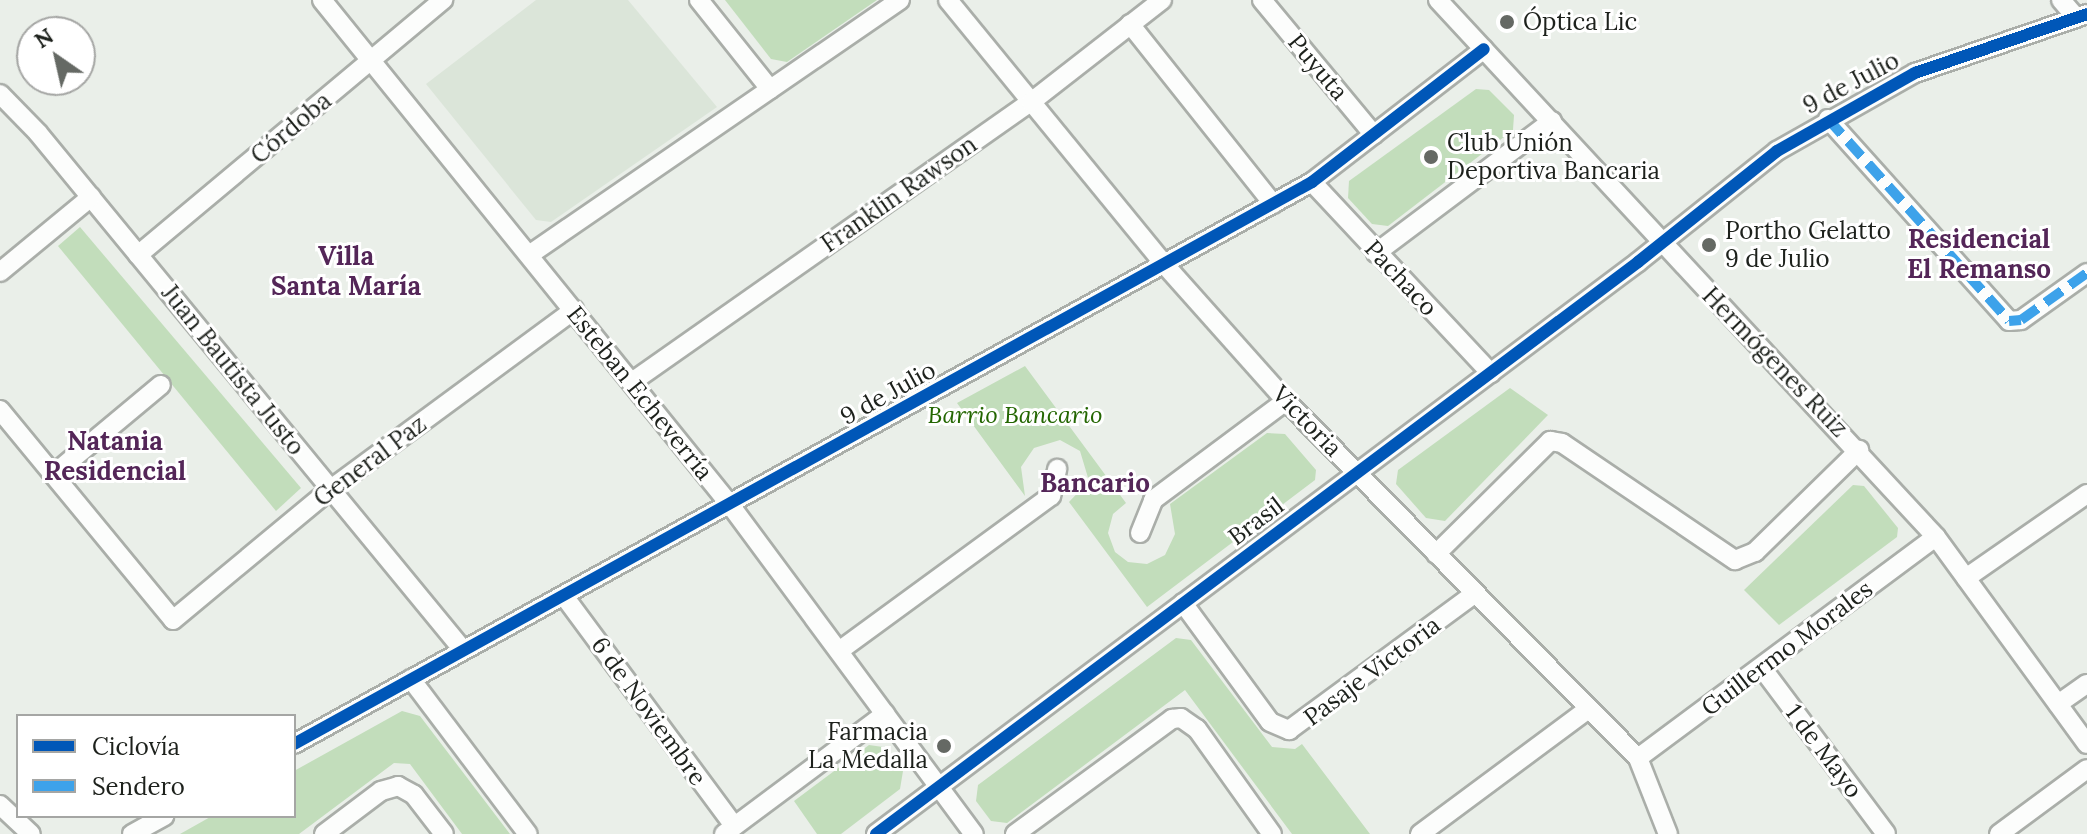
<!DOCTYPE html>
<html>
<head>
<meta charset="utf-8">
<style>
  body { margin:0 }
  #map { position:relative; width:2087px; height:834px; overflow:hidden; background:#eaefe9; font-family:Lora,serif }
  div>[style] { position:absolute }
  [style*='--x'] { left:calc(var(--x)*1px); top:calc(var(--y)*1px); width:calc(var(--w)*1px); rotate:calc(var(--a)*1deg) }
  .built>* { inset:0; background:#dbe5d9 }
  .green>* { inset:0; background:#c2ddbb }
  .roads { filter:drop-shadow(2px 0 #aaaea9) drop-shadow(-2px 0 #aaaea9) drop-shadow(0 2px #aaaea9) drop-shadow(0 -2px #aaaea9) }
  .minor>* { height:18px; margin:-9px; padding:0 9px; transform-origin:9px; border-radius:9px; background:#fcfdfc }
  .quiet>* { height:10px; margin-top:-5px; transform-origin:0; background:repeating-linear-gradient(90deg,#3da2ea 0 20px,transparent 0 30px) }
  .cycleway>* { height:12px; margin:-6px; padding:0 6px; transform-origin:6px; border-radius:6px; background:#0057b8 }
  .dots>* { width:22px; height:22px; translate:-50% -50%; box-sizing:border-box; border:4px solid #fff; border-radius:50% }
  span { translate:-50% -50%; white-space:nowrap; text-align:center; line-height:1.15; -webkit-text-stroke:6px #fff; paint-order:stroke }
  .poi-label { font-size:24px; color:#1d211c }
  .left { translate:0 -50%; text-align:left }
  .right { translate:-100% -50%; text-align:right }
  .street-label { font-size:24px; color:#1d211c }
  .park-label { font-size:24px; color:#236601; font-style:italic }
  .neighbourhood-label { font-size:26px; color:#542658; font-weight:700 }
  .legend { position:absolute; left:16px; top:714px; width:280px; height:104px; box-sizing:border-box; background:#fff; border:2px solid #a5a6a4; margin:0; padding:10px 14px; list-style:none; font-size:24px; color:#1d211c }
  .legend li { display:flex; align-items:center; gap:16px; height:40px }
  .legend b { width:40px; border:2px solid #a5a6a4 }
  .north { position:absolute; left:16px; top:16px; width:80px; height:80px; box-sizing:border-box; background:#fff; border:2px solid #a5a6a4; border-radius:50%; rotate:326deg; font-size:22px; font-weight:700; line-height:32px; text-align:center; color:#1d211c }
  .north::after { content:''; display:block; margin:auto; width:28px; height:36px; background:#656964; clip-path:polygon(50% 0,100% 100%,50% 72%,0 100%) }
</style>
</head>
<body>
<div id="map">
  <div class="built">
    <i style="clip-path:polygon(536px 0,628px 0,717px 107px,551px 222px,536px 220px,426px 84px)"></i>
  </div>
  <div class="green">
    <i style="clip-path:polygon(725px 0,877px 0,787px 62px,771px 59px)"></i>
    <i style="clip-path:polygon(1476px 89px,1489px 90px,1514px 115px,1513px 130px,1388px 226px,1372px 224px,1348px 198px,1349px 181px)"></i>
    <i style="clip-path:polygon(80px 227px,301px 488px,276px 511px,58px 246px)"></i>
    <i style="clip-path:polygon(1025px 366px,1126px 503px,1113px 514px,1108px 533px,1115px 552px,1128px 562px,1147px 564px,1165px 555px,1175px 534px,1170px 504px,1267px 433px,1285px 434px,1316px 470px,1315px 480px,1147px 607px,1069px 502px,1089px 481px,1080px 451px,1060px 440px,1034px 448px,1021px 467px,1025px 496px,957px 403px)"></i>
    <i style="clip-path:polygon(1510px 388px,1548px 415px,1445px 521px,1426px 518px,1396px 484px,1398px 470px)"></i>
    <i style="clip-path:polygon(1853px 485px,1864px 486px,1898px 528px,1897px 537px,1779px 625px,1744px 590px)"></i>
    <i style="clip-path:polygon(1176px 638px,1191px 640px,1272px 747px,1295px 749px,1302px 744px,1370px 834px,1292px 834px,1185px 690px,1007px 823px,991px 821px,976px 801px,978px 785px)"></i>
    <i style="clip-path:polygon(402px 711px,420px 716px,510px 834px,462px 834px,410px 764px,394px 763px,299px 834px,180px 834px,212px 816px,294px 816px,294px 771px)"></i>
    <i style="clip-path:polygon(869px 745px,883px 747px,903px 771px,900px 789px,841px 834px,817px 834px,794px 801px)"></i>
  </div>
  <div class="roads">
    <div class="minor">
      <i style="--x:322;--y:0;--w:651;--a:51.05"></i>
      <i style="--x:731;--y:506;--w:408;--a:53.5"></i>
      <i style="--x:699;--y:0;--w:114;--a:51.4"></i>
      <i style="--x:948;--y:0;--w:341;--a:50.7"></i>
      <i style="--x:1164;--y:264;--w:183;--a:48.3"></i>
      <i style="--x:1286;--y:401;--w:501;--a:45.4"></i>
      <i style="--x:1638;--y:758;--w:82;--a:68.5"></i>
      <i style="--x:1262;--y:0;--w:175;--a:50.3"></i>
      <i style="--x:1438;--y:0;--w:732;--a:47.16"></i>
      <i style="--x:1936;--y:537;--w:256;--a:53.9"></i>
      <i style="--x:2061;--y:0;--w:23;--a:49"></i>
      <i style="--x:1130;--y:24;--w:230;--a:51.5"></i>
      <i style="--x:0;--y:94;--w:54;--a:45.7"></i>
      <i style="--x:38;--y:133;--w:669;--a:50.58"></i>
      <i style="--x:1828;--y:119;--w:271;--a:48.1"></i>
      <i style="--x:2009;--y:321;--w:12;--a:-5"></i>
      <i style="--x:2021;--y:320;--w:81;--a:-35.5"></i>
      <i style="--x:1312;--y:182;--w:262;--a:46.9"></i>
      <i style="--x:1376;--y:253;--w:220;--a:-36.9"></i>
      <i style="--x:138;--y:255;--w:398;--a:-39.9"></i>
      <i style="--x:529;--y:255;--w:450;--a:-34.5"></i>
      <i style="--x:0;--y:272;--w:118;--a:-39.5"></i>
      <i style="--x:632;--y:382;--w:487;--a:-35.1"></i>
      <i style="--x:1031;--y:102;--w:166;--a:-37.9"></i>
      <i style="--x:0;--y:410;--w:272;--a:50.5"></i>
      <i style="--x:173;--y:620;--w:205;--a:-39.7"></i>
      <i style="--x:331;--y:489;--w:302;--a:-36.4"></i>
      <i style="--x:54;--y:474;--w:139;--a:-39.8"></i>
      <i style="--x:1140;--y:533;--w:35;--a:-68"></i>
      <i style="--x:1153;--y:500;--w:166;--a:-36.7"></i>
      <i style="--x:1436;--y:554;--w:161;--a:-44.7"></i>
      <i style="--x:1550;--y:441;--w:12;--a:9"></i>
      <i style="--x:1562;--y:443;--w:209;--a:34.1"></i>
      <i style="--x:1735;--y:560;--w:22;--a:-22"></i>
      <i style="--x:1755;--y:552;--w:146;--a:-44.4"></i>
      <i style="--x:1966;--y:578;--w:147;--a:-34.8"></i>
      <i style="--x:564;--y:596;--w:286;--a:53.5"></i>
      <i style="--x:1183;--y:603;--w:147;--a:53.8"></i>
      <i style="--x:1270;--y:722;--w:21;--a:23"></i>
      <i style="--x:1289;--y:730;--w:228;--a:-36.3"></i>
      <i style="--x:839;--y:651;--w:263;--a:-36.2"></i>
      <i style="--x:1051;--y:496;--w:28;--a:-77"></i>
      <i style="--x:1762;--y:668;--w:207;--a:53.2"></i>
      <i style="--x:411;--y:679;--w:194;--a:53"></i>
      <i style="--x:2058;--y:704;--w:35;--a:-35"></i>
      <i style="--x:294;--y:744;--w:1163;--a:-28.9"></i>
      <i style="--x:1312;--y:182;--w:217;--a:-37.7"></i>
      <i style="--x:1638;--y:758;--w:371;--a:-36.6"></i>
      <i style="--x:0;--y:805;--w:42;--a:43.1"></i>
      <i style="--x:132;--y:834;--w:37;--a:-29"></i>
      <i style="--x:324;--y:834;--w:71;--a:-37"></i>
      <i style="--x:381;--y:791;--w:18;--a:-16"></i>
      <i style="--x:398;--y:786;--w:18;--a:29"></i>
      <i style="--x:414;--y:795;--w:49;--a:52.4"></i>
      <i style="--x:724;--y:834;--w:201;--a:-36.7"></i>
      <i style="--x:876;--y:834;--w:953;--a:-36.89"></i>
      <i style="--x:1638;--y:262;--w:178;--a:-38.6"></i>
      <i style="--x:1777;--y:151;--w:159;--a:-29.5"></i>
      <i style="--x:1915;--y:73;--w:182;--a:-18.9"></i>
      <i style="--x:1015;--y:834;--w:195;--a:-36.2"></i>
      <i style="--x:1172;--y:719;--w:9;--a:-6"></i>
      <i style="--x:1181;--y:718;--w:19;--a:35"></i>
      <i style="--x:1197;--y:729;--w:129;--a:54.5"></i>
      <i style="--x:1420;--y:834;--w:208;--a:-36.6"></i>
      <i style="--x:1999;--y:834;--w:109;--a:-36.5"></i>
    </div>
  </div>
  <div class="quiet">
    <i style="--x:1828;--y:119;--w:271;--a:48.1"></i>
    <i style="--x:2009;--y:321;--w:12;--a:-5"></i>
    <i style="--x:2021;--y:320;--w:81;--a:-35.5"></i>
  </div>
  <div class="cycleway">
    <i style="--x:294;--y:744;--w:1163;--a:-28.9"></i>
    <i style="--x:1312;--y:182;--w:217;--a:-37.7"></i>
    <i style="--x:876;--y:834;--w:953;--a:-36.89"></i>
    <i style="--x:1638;--y:262;--w:178;--a:-38.6"></i>
    <i style="--x:1777;--y:151;--w:159;--a:-29.5"></i>
    <i style="--x:1915;--y:73;--w:182;--a:-18.9"></i>
  </div>
  <div class="dots">
    <i style="left:1507px;top:22px;background:#656964"></i>
    <i style="left:1431px;top:157px;background:#656964"></i>
    <i style="left:1709px;top:245px;background:#656964"></i>
    <i style="left:944px;top:746px;background:#656964"></i>
  </div>
  <div class="poi-label">
    <span class="left" style="left:1523px;top:22px">Óptica Lic</span>
    <span class="left" style="left:1447px;top:157px">Club Unión<br>Deportiva Bancaria</span>
    <span class="left" style="left:1725px;top:245px">Portho Gelatto<br>9 de Julio</span>
    <span class="right" style="left:928px;top:746px">Farmacia<br>La Medalla</span>
  </div>
  <div class="street-label">
    <span style="left:1318px;top:67px;rotate:50deg">Puyuta</span>
    <span style="left:1851px;top:83px;rotate:-28deg">9 de Julio</span>
    <span style="left:291px;top:128px;rotate:-40deg">Córdoba</span>
    <span style="left:899px;top:194px;rotate:-35deg">Franklin Rawson</span>
    <span style="left:1401px;top:278px;rotate:47deg">Pachaco</span>
    <span style="left:1775px;top:362px;rotate:46deg">Hermógenes Ruiz</span>
    <span style="left:233px;top:370px;rotate:51deg">Juan Bautista Justo</span>
    <span style="left:640px;top:393px;rotate:51deg">Esteban Echeverría</span>
    <span style="left:888px;top:393px;rotate:-29deg">9 de Julio</span>
    <span style="left:1307px;top:421px;rotate:46deg">Victoria</span>
    <span style="left:370px;top:461px;rotate:-37deg">General Paz</span>
    <span style="left:1256px;top:521px;rotate:-37deg">Brasil</span>
    <span style="left:1787px;top:648px;rotate:-37deg">Guillermo Morales</span>
    <span style="left:1372px;top:671px;rotate:-37deg">Pasaje Victoria</span>
    <span style="left:649px;top:711px;rotate:54deg">6 de Noviembre</span>
    <span style="left:1824px;top:751px;rotate:53deg">1 de Mayo</span>
  </div>
  <div class="park-label">
    <span style="left:1015px;top:415px">Barrio Bancario</span>
  </div>
  <div class="neighbourhood-label">
    <span style="left:1979px;top:254px">Residencial<br>El Remanso</span>
    <span style="left:346px;top:271px">Villa<br>Santa María</span>
    <span style="left:115px;top:456px">Natania<br>Residencial</span>
    <span style="left:1095px;top:483px">Bancario</span>
  </div>
  <ul class="legend">
  <li><b style="height:10px;background:#0057b8"></b>Ciclovía</li>
  <li><b style="height:10px;background:#3da2ea"></b>Sendero</li>
  </ul>
  <div class="north">N</div>
</div>
</body>
</html>
